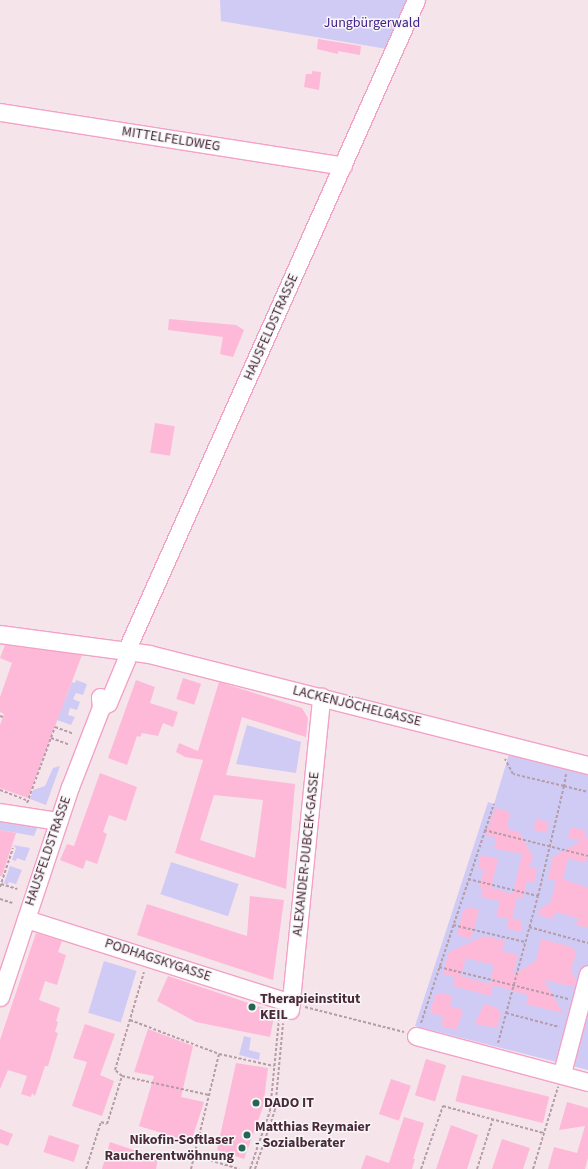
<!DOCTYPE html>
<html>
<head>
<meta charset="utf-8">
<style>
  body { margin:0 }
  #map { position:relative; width:588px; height:1169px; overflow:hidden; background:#f6e4eb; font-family:"Source Sans 3",sans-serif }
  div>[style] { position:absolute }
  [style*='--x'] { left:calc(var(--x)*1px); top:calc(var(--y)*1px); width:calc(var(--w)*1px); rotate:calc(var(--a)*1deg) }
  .green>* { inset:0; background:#d0cbf5; transform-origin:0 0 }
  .building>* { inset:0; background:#fdb9d7; transform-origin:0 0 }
  .path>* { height:2px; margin-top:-1px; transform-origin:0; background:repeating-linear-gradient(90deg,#b59da8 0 3px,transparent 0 5px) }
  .roads { filter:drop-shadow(1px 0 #f4a1c7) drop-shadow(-1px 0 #f4a1c7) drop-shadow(0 1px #f4a1c7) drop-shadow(0 -1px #f4a1c7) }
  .minor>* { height:17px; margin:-8.5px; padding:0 8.5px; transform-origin:8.5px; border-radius:8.5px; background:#fff }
  .dots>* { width:11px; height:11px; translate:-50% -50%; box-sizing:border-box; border:2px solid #f6f6f6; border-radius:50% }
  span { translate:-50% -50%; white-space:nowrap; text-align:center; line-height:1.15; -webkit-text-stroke:3px #f6f6f6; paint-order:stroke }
  .park-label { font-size:14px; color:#43208b }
  .street-label { font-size:14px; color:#4a2939 }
  .poi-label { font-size:14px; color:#4a2939; font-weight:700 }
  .left { translate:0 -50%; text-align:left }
  .right { translate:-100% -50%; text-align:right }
</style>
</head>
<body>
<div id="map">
  <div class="green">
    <i style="clip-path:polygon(220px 0,409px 0,387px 49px,221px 21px)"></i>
    <i style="clip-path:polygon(76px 680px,87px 684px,83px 695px,76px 693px,73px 699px,80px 702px,77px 710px,70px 708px,68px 715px,75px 717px,71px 725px,57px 720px,72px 682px,75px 683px)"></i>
    <i style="clip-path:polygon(247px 725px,301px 742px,296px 773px,236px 764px)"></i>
    <i style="clip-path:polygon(510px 751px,588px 769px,588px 1070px,415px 1026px,488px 802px,494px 804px)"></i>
    <i style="clip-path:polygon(60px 766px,46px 805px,30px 799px,33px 790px,45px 786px,53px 768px)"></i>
    <i style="clip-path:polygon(0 814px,40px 821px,34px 836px,0 830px)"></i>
    <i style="clip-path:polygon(13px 845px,30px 848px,25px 861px,17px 858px,16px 861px,12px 860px,16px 848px)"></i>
    <i style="left:171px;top:862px;width:71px;height:34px;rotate:18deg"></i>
    <i style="clip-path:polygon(10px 866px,22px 870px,16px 884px,9px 882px,7px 885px,4px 883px)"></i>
    <i style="left:104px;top:961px;width:34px;height:54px;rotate:17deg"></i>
    <i style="clip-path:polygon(244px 1036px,251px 1038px,249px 1050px,260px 1053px,259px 1060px,239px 1055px)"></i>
  </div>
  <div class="building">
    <i style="clip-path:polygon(318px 39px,361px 46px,360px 55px,338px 51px,338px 54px,317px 49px)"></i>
    <i style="clip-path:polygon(312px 71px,321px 72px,319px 90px,304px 87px,306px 74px,312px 74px)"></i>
    <i style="clip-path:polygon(169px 319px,236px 325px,244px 330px,233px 357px,220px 354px,223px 337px,168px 330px)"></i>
    <i style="left:155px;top:423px;width:20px;height:30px;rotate:9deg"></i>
    <i style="clip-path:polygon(5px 645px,82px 655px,28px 798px,0 788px,0 725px,4px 714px,0 712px,0 697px,12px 663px,0 658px)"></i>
    <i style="left:183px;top:678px;width:19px;height:22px;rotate:18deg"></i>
    <i style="clip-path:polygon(136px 680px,155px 687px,150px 703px,178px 712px,173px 727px,163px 723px,158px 736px,142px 733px,140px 737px,137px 736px,127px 765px,108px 758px)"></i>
    <i style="clip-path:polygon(evenodd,219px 682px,302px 708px,308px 718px,306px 737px,242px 717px,226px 775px,295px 784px,286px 889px,175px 853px,203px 760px,185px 757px,176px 752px,179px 743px,198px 751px,219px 682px,214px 795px,263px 800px,255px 858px,200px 840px,214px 795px)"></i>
    <i style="clip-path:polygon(100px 773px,137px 787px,126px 821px,109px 815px,103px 832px,107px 834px,97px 864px,86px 860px,83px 869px,60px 860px,67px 844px,74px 846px)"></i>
    <i style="clip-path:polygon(495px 808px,510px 812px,507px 828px,520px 833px,533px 857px,529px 867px,537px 869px,534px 883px,527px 881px,523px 898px,517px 897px,512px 918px,519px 920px,522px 925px,521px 932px,506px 928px,509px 919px,496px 916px,500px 901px,481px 897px,483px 889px,479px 887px,484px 870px,478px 868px,481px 855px,498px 859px,491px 888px,513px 894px,522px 854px,494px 848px,496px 838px,486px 835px)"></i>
    <i style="left:536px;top:819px;width:13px;height:11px;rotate:13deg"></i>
    <i style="clip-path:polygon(571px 827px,586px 831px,584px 839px,588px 837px,588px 854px,586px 863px,568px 858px,563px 879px,588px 888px,588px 928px,576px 925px,578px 918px,555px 912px,553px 919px,538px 915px,540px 909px,551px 902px,556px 881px,548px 879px,553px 857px,581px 841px,568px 838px)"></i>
    <i style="clip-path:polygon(0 830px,16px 833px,2px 876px,0 876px)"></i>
    <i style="clip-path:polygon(250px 896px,284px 900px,273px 980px,137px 935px,147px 904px,247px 936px)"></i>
    <i style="clip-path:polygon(469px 907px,479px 910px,471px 939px,457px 935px,463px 911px)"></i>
    <i style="clip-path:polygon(36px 933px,62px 941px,58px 952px,66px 955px,57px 985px,45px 981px,39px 1000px,60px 1008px,56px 1021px,58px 1022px,55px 1032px,58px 1033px,48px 1066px,45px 1066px,35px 1096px,32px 1093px,31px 1097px,21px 1094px,27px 1076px,8px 1070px,0 1089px,0 1040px)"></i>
    <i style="clip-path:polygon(evenodd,484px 936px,505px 941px,502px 951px,518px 955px,513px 975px,536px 961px,541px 939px,572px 947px,576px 953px,571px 971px,576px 979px,574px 987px,544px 980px,563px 1013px,526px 1004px,528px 995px,493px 985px,491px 996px,453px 986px,455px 977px,443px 974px,449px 952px,484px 936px,466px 958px,494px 965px,490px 984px,461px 976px,466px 958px)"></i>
    <i style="clip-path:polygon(168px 976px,275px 1012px,270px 1037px,196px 1022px,157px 1001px)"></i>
    <i style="clip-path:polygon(442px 993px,452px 996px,450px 1006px,463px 1010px,457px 1030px,441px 1026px,443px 1016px,430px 1013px,435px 995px)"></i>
    <i style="clip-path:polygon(484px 1004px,495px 1007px,501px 1012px,497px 1028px,475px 1024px)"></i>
    <i style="clip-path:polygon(85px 1024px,115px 1034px,100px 1075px,114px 1081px,102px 1116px,72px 1106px,87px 1062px,73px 1058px)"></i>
    <i style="clip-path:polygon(148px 1029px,193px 1046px,181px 1097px,204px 1102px,191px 1142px,139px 1126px,154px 1076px,134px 1072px)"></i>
    <i style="left:426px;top:1059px;width:21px;height:38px;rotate:17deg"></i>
    <i style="clip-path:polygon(236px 1063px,268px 1068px,263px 1107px,244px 1159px,217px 1150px)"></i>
    <i style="left:462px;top:1075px;width:90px;height:27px;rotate:14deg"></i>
    <i style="left:391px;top:1079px;width:21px;height:37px;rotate:19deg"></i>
    <i style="clip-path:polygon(567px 1102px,588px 1108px,588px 1158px,585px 1169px,548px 1169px,554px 1147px,577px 1153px,585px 1126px,559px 1130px)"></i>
    <i style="clip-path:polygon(404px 1117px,424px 1123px,413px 1159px,415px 1159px,412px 1169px,361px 1169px,366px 1155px,389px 1163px)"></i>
    <i style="clip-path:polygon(451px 1125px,478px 1135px,467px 1169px,436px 1169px)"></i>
    <i style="clip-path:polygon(0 1129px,13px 1134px,8px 1146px,0 1143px)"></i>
    <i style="left:49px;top:1135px;width:32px;height:18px;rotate:18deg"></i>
    <i style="clip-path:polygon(502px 1139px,530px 1148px,523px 1169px,492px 1169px)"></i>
    <i style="clip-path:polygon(110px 1142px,158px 1158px,156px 1169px,102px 1169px)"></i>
  </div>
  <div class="path">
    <i style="--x:0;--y:716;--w:3;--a:18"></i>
    <i style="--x:51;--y:738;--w:20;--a:20"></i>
    <i style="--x:566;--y:774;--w:12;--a:99"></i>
    <i style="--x:564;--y:786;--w:25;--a:14"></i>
    <i style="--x:0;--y:790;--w:31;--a:21"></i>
    <i style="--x:27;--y:803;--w:81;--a:-69.8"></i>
    <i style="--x:55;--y:727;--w:20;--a:20"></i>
    <i style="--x:484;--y:830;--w:107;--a:14"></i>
    <i style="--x:468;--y:879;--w:72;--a:13.7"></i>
    <i style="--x:1;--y:884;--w:17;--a:17"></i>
    <i style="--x:0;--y:887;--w:41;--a:-71.6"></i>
    <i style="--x:0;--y:899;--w:13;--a:18"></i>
    <i style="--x:453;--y:925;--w:74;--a:13.3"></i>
    <i style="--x:529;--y:927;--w:61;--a:15.2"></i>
    <i style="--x:439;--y:967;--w:133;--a:13.9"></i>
    <i style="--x:305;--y:1007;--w:102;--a:14.2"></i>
    <i style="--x:506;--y:1013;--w:55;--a:14.8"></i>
    <i style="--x:130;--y:1020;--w:95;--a:20.9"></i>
    <i style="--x:421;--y:1023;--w:231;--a:-71.6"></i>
    <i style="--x:498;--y:1043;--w:152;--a:-74.8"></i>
    <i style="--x:538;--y:896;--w:113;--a:-76.7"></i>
    <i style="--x:564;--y:786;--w:52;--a:-166.8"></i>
    <i style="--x:513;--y:774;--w:17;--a:-118"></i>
    <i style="--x:122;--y:1076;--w:89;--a:12.3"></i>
    <i style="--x:196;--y:1156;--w:45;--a:16.8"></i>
    <i style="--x:86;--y:1169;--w:49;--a:-72.3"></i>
    <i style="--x:101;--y:1122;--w:6;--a:18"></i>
    <i style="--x:107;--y:1124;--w:50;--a:-72.6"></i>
    <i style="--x:122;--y:1076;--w:9;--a:-139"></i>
    <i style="--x:115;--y:1070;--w:102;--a:-73.5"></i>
    <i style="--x:191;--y:1169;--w:118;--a:-76.3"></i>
    <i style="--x:219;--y:1054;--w:56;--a:12.3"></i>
    <i style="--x:250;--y:1169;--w:61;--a:-71"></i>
    <i style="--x:270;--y:1111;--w:92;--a:-84.4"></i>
    <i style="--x:255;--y:1169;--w:62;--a:-71.3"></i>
    <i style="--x:275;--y:1110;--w:87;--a:-84.7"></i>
    <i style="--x:421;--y:1169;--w:67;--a:-70.8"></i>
    <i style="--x:443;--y:1106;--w:105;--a:15"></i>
    <i style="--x:477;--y:1169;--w:52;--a:-72.3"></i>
    <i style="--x:533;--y:1169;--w:86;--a:-73"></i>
  </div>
  <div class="roads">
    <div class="minor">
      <i style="--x:0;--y:112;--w:347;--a:8.9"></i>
      <i style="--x:0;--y:634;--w:150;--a:7.6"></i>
      <i style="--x:149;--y:654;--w:453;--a:14.2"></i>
      <i style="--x:101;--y:707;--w:8;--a:-30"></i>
      <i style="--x:108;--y:703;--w:47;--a:-67.3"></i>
      <i style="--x:126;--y:660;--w:9;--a:-90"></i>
      <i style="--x:126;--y:651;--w:713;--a:-65.99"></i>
      <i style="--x:0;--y:812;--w:59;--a:8.8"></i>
      <i style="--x:26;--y:919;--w:278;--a:17.6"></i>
      <i style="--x:0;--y:997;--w:221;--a:-71.6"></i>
      <i style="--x:70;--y:787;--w:86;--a:-68.8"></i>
      <i style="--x:101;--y:707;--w:10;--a:-96"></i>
      <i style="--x:290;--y:1010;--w:315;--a:-84.3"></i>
      <i style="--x:416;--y:1036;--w:178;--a:15"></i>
      <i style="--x:562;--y:1073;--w:102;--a:-75.3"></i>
    </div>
  </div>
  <div class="dots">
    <i style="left:252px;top:1007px;background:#266653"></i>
    <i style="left:256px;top:1103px;background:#266653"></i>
    <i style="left:247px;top:1135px;background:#266653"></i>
    <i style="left:242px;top:1148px;background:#266653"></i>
  </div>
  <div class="park-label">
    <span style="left:372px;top:23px">Jungbürgerwald</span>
  </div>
  <div class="street-label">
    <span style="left:171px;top:139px;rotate:9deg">MITTELFELDWEG</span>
    <span style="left:271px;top:327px;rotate:-66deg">HAUSFELDSTRASSE</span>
    <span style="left:357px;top:706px;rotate:14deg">LACKENJÖCHELGASSE</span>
    <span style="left:48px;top:851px;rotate:-71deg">HAUSFELDSTRASSE</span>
    <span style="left:306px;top:854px;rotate:-84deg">ALEXANDER-DUBCEK-GASSE</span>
    <span style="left:158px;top:960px;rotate:18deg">PODHAGSKYGASSE</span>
  </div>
  <div class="poi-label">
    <span class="left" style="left:260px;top:1007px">Therapieinstitut<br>KEIL</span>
    <span class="left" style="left:264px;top:1103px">DADO IT</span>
    <span class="left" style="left:255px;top:1135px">Matthias Reymaier<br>- Sozialberater</span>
    <span class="right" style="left:234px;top:1148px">Nikofin-Softlaser<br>Raucherentwöhnung</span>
  </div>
</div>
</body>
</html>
